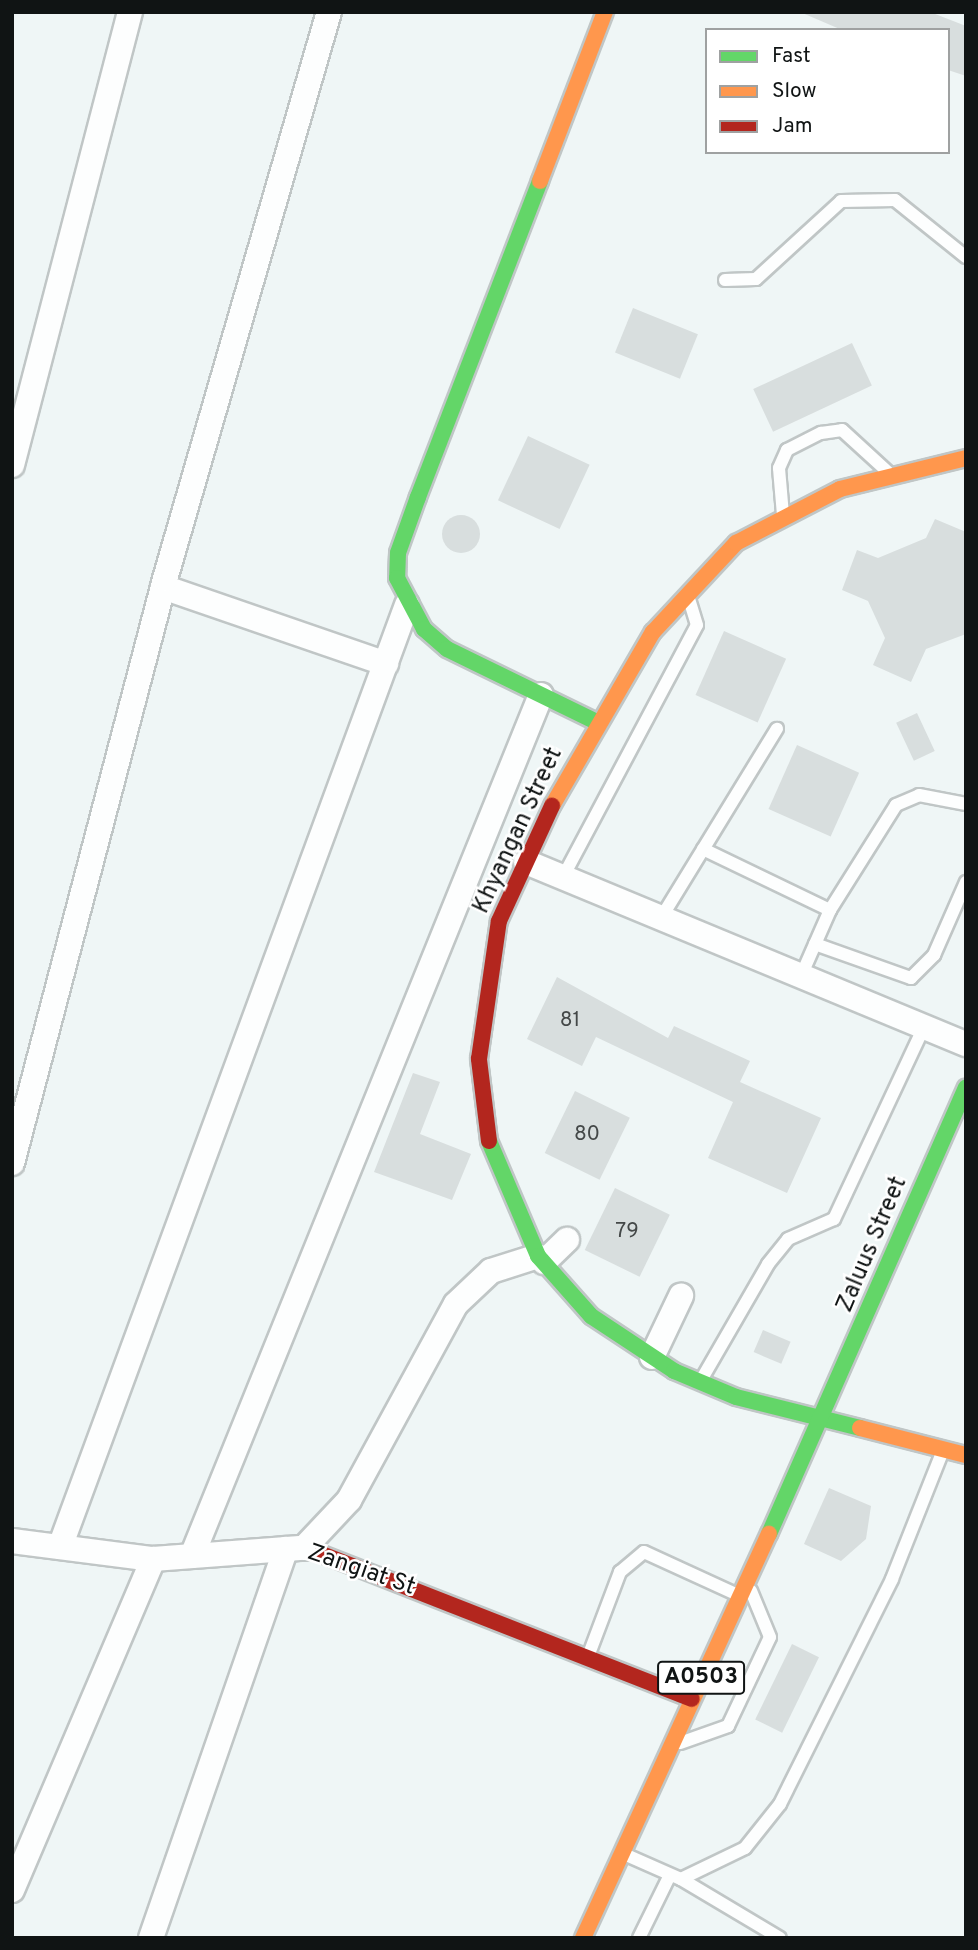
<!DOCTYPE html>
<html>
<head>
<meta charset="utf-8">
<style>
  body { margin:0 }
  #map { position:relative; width:978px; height:1950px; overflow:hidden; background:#eff6f6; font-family:Overpass,sans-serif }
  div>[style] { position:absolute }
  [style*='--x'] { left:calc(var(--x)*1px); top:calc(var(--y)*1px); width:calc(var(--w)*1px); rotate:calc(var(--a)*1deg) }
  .building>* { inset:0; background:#d8dede; transform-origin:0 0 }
  .round { border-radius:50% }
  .roads { filter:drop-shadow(2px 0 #c0c6c6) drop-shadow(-2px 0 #c0c6c6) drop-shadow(0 2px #c0c6c6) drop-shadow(0 -2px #c0c6c6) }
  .lane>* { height:12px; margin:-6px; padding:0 6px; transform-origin:6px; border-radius:6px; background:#fdfefe }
  .street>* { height:24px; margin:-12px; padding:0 12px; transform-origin:12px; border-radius:12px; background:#fdfefe }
  .fast>* { height:16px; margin:-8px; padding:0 8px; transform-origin:8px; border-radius:8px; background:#63d668 }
  .slow>* { height:16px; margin:-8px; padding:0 8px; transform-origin:8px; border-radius:8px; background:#ff974d }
  .jam>* { height:16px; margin:-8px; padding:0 8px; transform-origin:8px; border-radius:8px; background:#b3261e }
  span { translate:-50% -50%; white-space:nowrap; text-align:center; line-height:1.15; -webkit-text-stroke:5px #fff; paint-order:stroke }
  .number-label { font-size:21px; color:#444848 }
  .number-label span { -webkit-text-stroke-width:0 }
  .shield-label span { padding:2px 5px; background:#fff; border:2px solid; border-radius:5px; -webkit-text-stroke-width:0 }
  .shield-label { font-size:23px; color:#101414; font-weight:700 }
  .street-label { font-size:24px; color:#101414 }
  .frame { position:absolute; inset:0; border:14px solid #101414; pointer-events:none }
  .legend { position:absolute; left:705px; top:28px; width:245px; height:126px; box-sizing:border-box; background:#fff; border:2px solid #9fa1a1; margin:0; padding:9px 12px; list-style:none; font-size:21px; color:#101414 }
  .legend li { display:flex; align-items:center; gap:14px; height:35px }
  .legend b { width:35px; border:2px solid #9fa1a1 }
</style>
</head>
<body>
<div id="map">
  <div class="building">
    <i style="clip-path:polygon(800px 12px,930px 12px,966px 26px,966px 76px,948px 70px,948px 30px,842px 30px)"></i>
    <i style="left:633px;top:308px;width:70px;height:48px;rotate:22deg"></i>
    <i style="left:852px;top:343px;width:47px;height:109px;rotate:65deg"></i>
    <i style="left:528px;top:436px;width:68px;height:71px;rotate:25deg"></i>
    <i class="round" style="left:442px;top:515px;width:38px;height:38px"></i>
    <i style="clip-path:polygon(935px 519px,966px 532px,966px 634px,926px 649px,911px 682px,873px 665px,885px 638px,868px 601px,842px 590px,857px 550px,878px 558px,926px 538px)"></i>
    <i style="left:724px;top:631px;width:68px;height:70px;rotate:24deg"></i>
    <i style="left:917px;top:713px;width:42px;height:23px;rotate:65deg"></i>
    <i style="left:797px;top:745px;width:68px;height:70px;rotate:24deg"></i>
    <i style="clip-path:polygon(557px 977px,668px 1038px,674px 1026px,750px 1061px,740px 1082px,821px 1118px,787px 1193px,708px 1158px,733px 1102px,596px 1037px,582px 1066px,527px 1039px)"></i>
    <i style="clip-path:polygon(413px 1073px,440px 1082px,420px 1134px,471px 1154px,452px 1200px,374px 1172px)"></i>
    <i style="left:575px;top:1091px;width:61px;height:69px;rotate:26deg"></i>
    <i style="left:615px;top:1188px;width:61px;height:69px;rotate:26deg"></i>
    <i style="left:763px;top:1330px;width:30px;height:24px;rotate:23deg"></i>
    <i style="clip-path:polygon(829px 1488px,871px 1506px,866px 1539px,841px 1561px,804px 1544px)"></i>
    <i style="left:792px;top:1644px;width:30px;height:84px;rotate:26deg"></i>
  </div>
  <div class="roads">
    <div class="lane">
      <i style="--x:725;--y:280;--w:31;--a:-2"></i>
      <i style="--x:756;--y:279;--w:115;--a:-42.5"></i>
      <i style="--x:841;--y:201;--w:54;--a:-1.1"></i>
      <i style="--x:895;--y:200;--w:91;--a:38.8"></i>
      <i style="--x:783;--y:515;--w:47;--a:-94.9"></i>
      <i style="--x:779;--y:468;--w:20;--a:-66"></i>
      <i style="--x:787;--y:450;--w:38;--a:-27"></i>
      <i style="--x:821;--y:433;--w:21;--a:-8"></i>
      <i style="--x:842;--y:430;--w:62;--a:42.4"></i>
      <i style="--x:703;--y:849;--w:141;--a:25.7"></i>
      <i style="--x:830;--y:910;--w:72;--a:113.7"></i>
      <i style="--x:563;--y:877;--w:285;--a:-62"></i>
      <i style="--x:697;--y:625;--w:28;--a:-107"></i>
      <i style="--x:830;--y:910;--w:124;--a:-57.8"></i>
      <i style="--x:896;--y:805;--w:25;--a:-23"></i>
      <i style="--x:919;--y:795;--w:48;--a:10.8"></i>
      <i style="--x:661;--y:918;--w:222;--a:-58.5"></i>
      <i style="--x:815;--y:944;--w:102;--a:19.5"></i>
      <i style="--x:911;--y:978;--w:33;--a:-45"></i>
      <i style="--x:934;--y:955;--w:80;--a:-66.3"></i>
      <i style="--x:700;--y:1382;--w:136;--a:-60"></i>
      <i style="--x:768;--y:1264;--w:32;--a:-51"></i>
      <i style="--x:788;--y:1239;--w:50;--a:-23.5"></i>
      <i style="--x:834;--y:1219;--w:212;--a:-64.9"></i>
      <i style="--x:589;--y:1654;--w:88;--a:-69.3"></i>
      <i style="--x:620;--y:1572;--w:31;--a:-40"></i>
      <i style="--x:644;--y:1552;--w:103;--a:24.6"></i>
      <i style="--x:680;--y:1743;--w:51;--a:-19.5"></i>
      <i style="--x:728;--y:1726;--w:98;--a:-64.7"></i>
      <i style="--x:770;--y:1637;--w:50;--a:-112.4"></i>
      <i style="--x:624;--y:1854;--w:62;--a:23.7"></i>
      <i style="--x:681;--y:1879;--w:115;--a:30.8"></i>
      <i style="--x:681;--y:1879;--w:71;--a:-25.8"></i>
      <i style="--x:745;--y:1848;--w:56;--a:-51.5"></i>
      <i style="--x:780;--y:1804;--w:251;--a:-63.5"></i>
      <i style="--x:892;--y:1579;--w:139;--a:-68.4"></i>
      <i style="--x:639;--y:1938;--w:70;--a:-63.8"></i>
    </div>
    <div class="street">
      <i style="--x:12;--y:465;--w:468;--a:-75.4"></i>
      <i style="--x:163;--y:587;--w:236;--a:19"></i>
      <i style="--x:526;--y:862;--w:476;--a:22.5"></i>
      <i style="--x:12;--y:1163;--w:604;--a:-75.32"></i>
      <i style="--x:165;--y:579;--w:590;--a:-73.87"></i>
      <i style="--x:544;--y:1262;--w:32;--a:-44"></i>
      <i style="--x:652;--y:1357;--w:68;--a:-64.6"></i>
      <i style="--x:12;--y:1541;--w:142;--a:7.3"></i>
      <i style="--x:153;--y:1559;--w:147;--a:-4.3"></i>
      <i style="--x:60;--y:1547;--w:1004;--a:-69.78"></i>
      <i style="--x:304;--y:1548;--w:66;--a:-46.8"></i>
      <i style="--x:349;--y:1500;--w:223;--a:-61.4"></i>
      <i style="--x:456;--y:1304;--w:48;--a:-43.3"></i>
      <i style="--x:491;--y:1271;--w:49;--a:-17.7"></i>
      <i style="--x:192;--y:1556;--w:929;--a:-67.94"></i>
      <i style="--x:12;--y:1890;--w:360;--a:-66.9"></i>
      <i style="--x:151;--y:1938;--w:412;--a:-70.9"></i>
    </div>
    <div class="fast">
      <i style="--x:540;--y:181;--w:339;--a:111.1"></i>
      <i style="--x:418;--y:497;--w:59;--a:109.7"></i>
      <i style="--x:398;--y:553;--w:25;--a:92"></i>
      <i style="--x:397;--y:578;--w:58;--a:62.1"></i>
      <i style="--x:424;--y:629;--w:30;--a:41"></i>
      <i style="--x:447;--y:649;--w:167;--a:26"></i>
      <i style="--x:489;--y:1141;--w:125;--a:66.9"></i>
      <i style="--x:538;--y:1256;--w:80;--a:48.5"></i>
      <i style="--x:591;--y:1316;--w:100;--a:33.5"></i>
      <i style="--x:674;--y:1371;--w:67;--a:22.8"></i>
      <i style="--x:736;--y:1397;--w:128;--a:14"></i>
      <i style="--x:769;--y:1534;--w:488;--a:-66.2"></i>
    </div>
    <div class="slow">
      <i style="--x:540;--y:181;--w:181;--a:-69"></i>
      <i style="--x:552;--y:806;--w:201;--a:-59.9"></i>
      <i style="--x:653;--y:632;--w:122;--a:-47"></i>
      <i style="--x:736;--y:543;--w:117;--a:-27.4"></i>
      <i style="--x:840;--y:489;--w:130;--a:-13.8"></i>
      <i style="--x:860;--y:1428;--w:109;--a:14.3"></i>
      <i style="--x:583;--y:1938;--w:445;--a:-65.3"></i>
    </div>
    <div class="jam">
      <i style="--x:489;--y:1141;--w:83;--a:-97"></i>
      <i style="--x:479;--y:1059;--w:139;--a:-81.8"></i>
      <i style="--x:499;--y:921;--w:127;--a:-65.3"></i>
      <i style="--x:322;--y:1554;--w:397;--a:21.4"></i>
    </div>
  </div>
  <div class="number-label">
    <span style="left:570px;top:1021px">81</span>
    <span style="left:587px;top:1135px">80</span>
    <span style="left:627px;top:1232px">79</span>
  </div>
  <div class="shield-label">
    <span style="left:701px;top:1678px">A0503</span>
  </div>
  <div class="street-label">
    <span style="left:519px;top:831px;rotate:-65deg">Khyangan Street</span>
    <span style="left:873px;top:1245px;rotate:-67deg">Zaluus Street</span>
    <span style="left:361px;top:1571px;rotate:19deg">Zangiat St</span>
  </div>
  <div class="frame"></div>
  <ul class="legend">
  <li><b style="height:9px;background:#63d668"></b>Fast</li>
  <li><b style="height:9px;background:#ff974d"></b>Slow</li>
  <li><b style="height:9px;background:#b3261e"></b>Jam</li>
  </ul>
</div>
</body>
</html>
